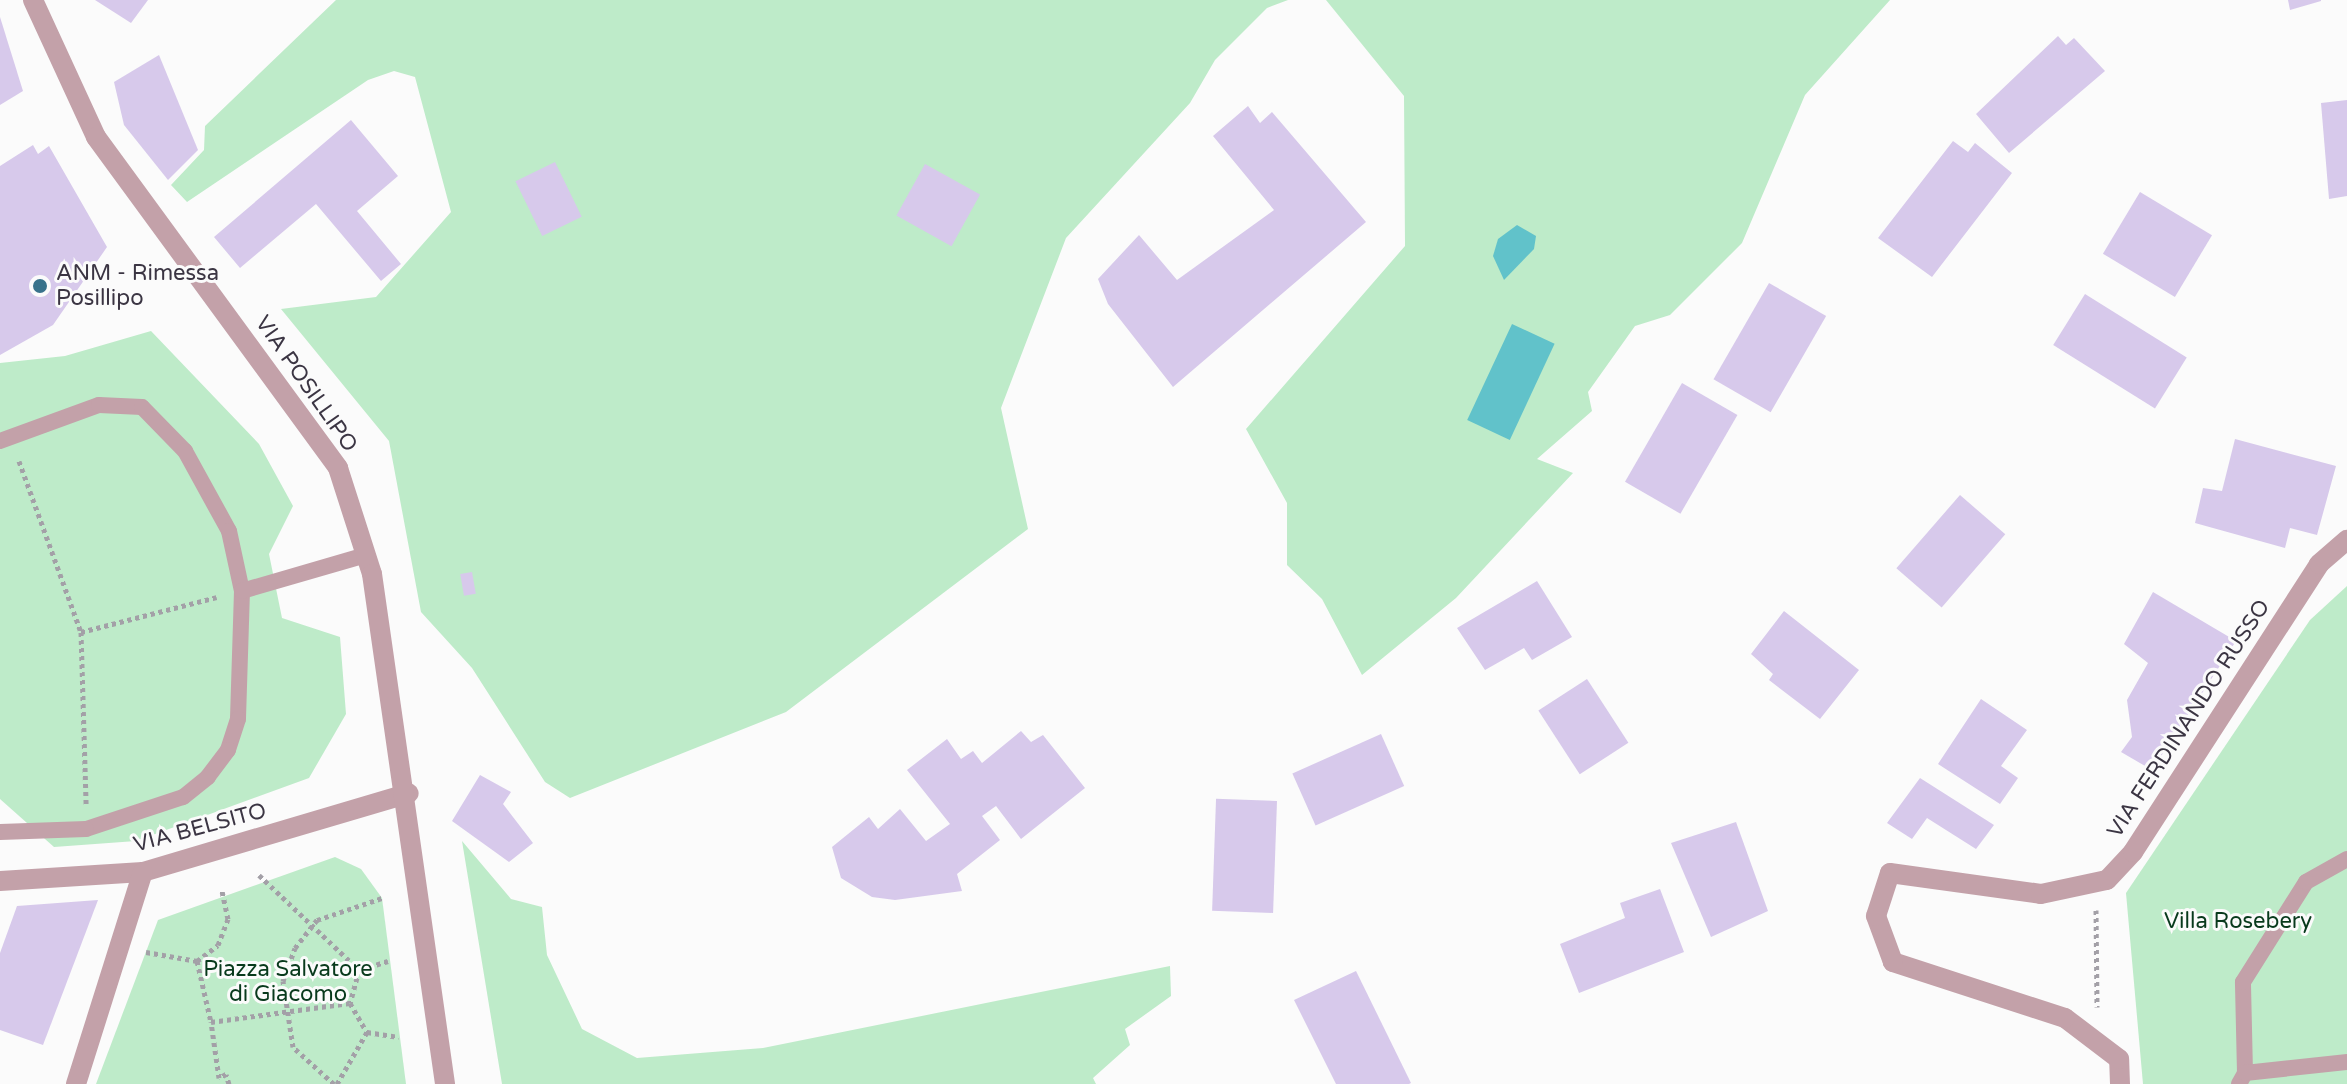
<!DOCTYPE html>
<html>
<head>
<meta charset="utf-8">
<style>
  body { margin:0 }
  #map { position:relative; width:2347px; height:1084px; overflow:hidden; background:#fbfbfb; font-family:"Varela Round",sans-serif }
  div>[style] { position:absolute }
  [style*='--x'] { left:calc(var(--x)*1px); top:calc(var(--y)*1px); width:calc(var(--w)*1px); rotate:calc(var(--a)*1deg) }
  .green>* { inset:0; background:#beebc9 }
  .water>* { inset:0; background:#61c2ca; transform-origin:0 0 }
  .building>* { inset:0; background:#d7c9eb; transform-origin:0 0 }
  .path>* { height:5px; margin-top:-2.5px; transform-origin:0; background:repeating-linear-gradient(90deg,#a3a0a7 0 4px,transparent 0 8px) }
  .service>* { height:16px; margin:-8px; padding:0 8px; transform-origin:8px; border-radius:8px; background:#c3a1a9 }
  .minor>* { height:20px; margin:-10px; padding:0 10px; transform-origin:10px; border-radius:10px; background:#c3a1a9 }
  .tertiary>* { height:20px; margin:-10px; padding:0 10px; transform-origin:10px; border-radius:10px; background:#c3a1a9 }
  .dots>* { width:22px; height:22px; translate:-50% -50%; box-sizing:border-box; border:4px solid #fbfbfb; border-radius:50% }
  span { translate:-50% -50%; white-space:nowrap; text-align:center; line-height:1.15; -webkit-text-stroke:6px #fbfbfb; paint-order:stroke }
  .poi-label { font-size:22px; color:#3b3543 }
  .left { translate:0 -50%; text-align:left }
  .street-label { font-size:22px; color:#3b3543 }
  .park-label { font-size:22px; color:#083a1c }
</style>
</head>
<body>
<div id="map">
  <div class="green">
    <i style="clip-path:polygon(336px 0,1288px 0,1267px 8px,1215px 60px,1190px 103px,1066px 238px,1001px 408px,1028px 529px,786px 712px,570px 798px,545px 782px,472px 668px,421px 612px,389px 441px,281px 309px,376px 297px,451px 212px,415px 77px,394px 71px,368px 80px,187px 202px,171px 185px,204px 150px,205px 126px)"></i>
    <i style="clip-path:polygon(1326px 0,1890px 0,1805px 95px,1742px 243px,1670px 315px,1635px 326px,1588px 392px,1592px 411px,1537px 459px,1573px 473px,1456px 598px,1362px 675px,1322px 599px,1287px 565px,1287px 503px,1246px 429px,1405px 246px,1404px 96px)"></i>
    <i style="clip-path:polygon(151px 331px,259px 444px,293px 506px,269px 554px,282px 618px,340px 637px,346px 714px,309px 778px,136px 841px,54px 847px,0 799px,0 363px,65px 356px)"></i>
    <i style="clip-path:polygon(2347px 586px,2347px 1084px,2143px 1084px,2126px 893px,2310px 620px)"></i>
    <i style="clip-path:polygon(462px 841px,511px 899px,542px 907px,547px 955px,582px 1029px,637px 1058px,763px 1048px,1170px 966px,1171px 996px,1125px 1029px,1130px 1045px,1093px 1078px,1096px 1084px,502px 1084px)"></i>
    <i style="clip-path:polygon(335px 857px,361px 869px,382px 898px,406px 1084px,96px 1084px,158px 920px)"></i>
  </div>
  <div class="water">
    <i style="clip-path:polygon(1517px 225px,1536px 236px,1534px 249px,1504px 280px,1493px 256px,1498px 239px)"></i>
    <i style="left:1512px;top:324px;width:47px;height:106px;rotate:25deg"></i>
  </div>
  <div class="building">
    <i style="clip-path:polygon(95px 0,148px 0,131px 23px)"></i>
    <i style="clip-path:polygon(2288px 0,2321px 0,2321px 1px,2290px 10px)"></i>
    <i style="clip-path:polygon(0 17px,23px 91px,0 105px)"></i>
    <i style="clip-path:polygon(2058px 36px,2066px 45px,2074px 38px,2105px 71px,2009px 153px,1976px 114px)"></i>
    <i style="clip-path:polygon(159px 55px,198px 150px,168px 180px,124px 125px,114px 82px)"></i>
    <i style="clip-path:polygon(2347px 100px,2347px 196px,2329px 199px,2321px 103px)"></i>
    <i style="clip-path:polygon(1248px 106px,1260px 123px,1272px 112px,1366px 222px,1173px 387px,1108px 304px,1098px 279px,1139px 235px,1177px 280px,1274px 210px,1213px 136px)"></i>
    <i style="clip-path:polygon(351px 120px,398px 176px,357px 211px,401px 264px,381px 281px,316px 204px,240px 268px,214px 237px)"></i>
    <i style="clip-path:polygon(1953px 141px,1968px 152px,1975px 143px,2012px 173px,1932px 277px,1878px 238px)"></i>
    <i style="clip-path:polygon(33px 145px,38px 154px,49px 146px,107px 247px,53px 325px,0 355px,0 166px)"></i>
    <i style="left:555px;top:162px;width:61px;height:44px;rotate:64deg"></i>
    <i style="left:925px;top:164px;width:63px;height:59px;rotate:29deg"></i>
    <i style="left:2140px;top:192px;width:84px;height:72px;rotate:31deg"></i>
    <i style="left:1769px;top:283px;width:66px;height:111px;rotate:30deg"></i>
    <i style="left:2085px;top:294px;width:120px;height:60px;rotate:32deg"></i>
    <i style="left:1682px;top:383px;width:64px;height:114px;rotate:30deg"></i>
    <i style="clip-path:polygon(2235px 439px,2336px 466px,2317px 535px,2290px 528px,2285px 548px,2195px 523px,2203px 488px,2222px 491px)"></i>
    <i style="left:1960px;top:495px;width:60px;height:97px;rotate:41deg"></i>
    <i style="left:472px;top:572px;width:22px;height:12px;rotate:80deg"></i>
    <i style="clip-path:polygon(1537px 581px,1572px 637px,1532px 660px,1524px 648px,1485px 670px,1457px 628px)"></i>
    <i style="clip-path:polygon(2153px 592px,2236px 641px,2152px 770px,2121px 752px,2132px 737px,2127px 700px,2148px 663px,2124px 644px)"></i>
    <i style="clip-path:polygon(1784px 611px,1859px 670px,1820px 719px,1769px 680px,1773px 674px,1751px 654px)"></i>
    <i style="left:1587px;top:679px;width:76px;height:58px;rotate:57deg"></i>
    <i style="clip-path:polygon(1981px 699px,2027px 730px,2001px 766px,2018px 778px,2000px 804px,1938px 764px)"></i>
    <i style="clip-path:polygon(1021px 731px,1031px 742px,1043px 735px,1085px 788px,1021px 839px,996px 806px,982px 816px,1000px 840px,957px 874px,962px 891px,895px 900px,872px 897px,841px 878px,832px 847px,869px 817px,878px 829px,900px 809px,926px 841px,950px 824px,907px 770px,947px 739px,961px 759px,973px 751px,982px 763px)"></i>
    <i style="left:1381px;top:734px;width:57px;height:97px;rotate:66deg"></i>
    <i style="clip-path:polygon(480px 775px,511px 792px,503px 804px,533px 843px,509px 862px,452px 821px)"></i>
    <i style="clip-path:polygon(1920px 778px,1994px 825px,1976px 849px,1927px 818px,1912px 839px,1887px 823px)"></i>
    <i style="left:1277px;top:801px;width:112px;height:61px;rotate:92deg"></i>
    <i style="clip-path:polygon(1736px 822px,1768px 911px,1711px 937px,1671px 843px)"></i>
    <i style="clip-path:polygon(1660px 889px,1684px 952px,1579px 993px,1560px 944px,1625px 918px,1620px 903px)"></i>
    <i style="clip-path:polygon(98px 900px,43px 1045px,0 1030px,0 953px,17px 906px)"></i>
    <i style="clip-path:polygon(1356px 971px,1411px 1083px,1409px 1084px,1336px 1084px,1294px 1000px)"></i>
  </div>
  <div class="path">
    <i style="--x:19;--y:461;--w:182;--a:70.1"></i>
    <i style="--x:81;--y:632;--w:172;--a:88.3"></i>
    <i style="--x:81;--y:632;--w:140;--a:-14.4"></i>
    <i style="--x:259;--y:875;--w:138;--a:43.5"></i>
    <i style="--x:2096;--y:910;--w:97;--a:89.4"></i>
    <i style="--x:146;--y:952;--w:52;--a:10"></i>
    <i style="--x:197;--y:961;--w:26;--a:-37"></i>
    <i style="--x:218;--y:945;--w:28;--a:-69"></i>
    <i style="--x:228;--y:919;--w:29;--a:-102"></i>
    <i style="--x:197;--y:961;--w:63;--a:77.1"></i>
    <i style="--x:388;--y:961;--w:30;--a:163"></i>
    <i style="--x:359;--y:970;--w:34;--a:105"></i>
    <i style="--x:350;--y:1003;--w:34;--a:60"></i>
    <i style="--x:367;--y:1032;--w:32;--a:9"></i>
    <i style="--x:229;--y:1084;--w:10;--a:-107"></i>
    <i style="--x:226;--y:1074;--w:8;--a:150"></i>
    <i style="--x:219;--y:1078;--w:57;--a:-98.1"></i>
    <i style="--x:211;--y:1022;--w:140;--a:-7.8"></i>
    <i style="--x:334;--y:1084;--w:55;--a:-137.9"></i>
    <i style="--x:293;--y:1047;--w:67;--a:-98.6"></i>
    <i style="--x:283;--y:981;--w:35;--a:-70"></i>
    <i style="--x:295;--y:948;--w:36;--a:-52"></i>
    <i style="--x:317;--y:920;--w:69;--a:-18.7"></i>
    <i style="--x:337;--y:1084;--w:60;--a:-60"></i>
  </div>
  <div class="service">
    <i style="--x:0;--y:441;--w:105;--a:-20"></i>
    <i style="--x:99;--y:405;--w:43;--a:2.7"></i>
    <i style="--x:142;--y:407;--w:62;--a:45.7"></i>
    <i style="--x:185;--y:451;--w:91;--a:61.2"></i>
    <i style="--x:229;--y:531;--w:61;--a:77.8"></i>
    <i style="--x:242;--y:591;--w:128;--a:91.8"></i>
    <i style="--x:238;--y:719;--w:33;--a:108"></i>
    <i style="--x:228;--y:750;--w:34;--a:127"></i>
    <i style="--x:208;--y:777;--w:32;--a:141"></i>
    <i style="--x:183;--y:797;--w:102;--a:161.7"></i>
    <i style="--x:86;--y:829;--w:86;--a:178"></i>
    <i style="--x:242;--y:591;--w:129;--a:-16.2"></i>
    <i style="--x:2245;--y:1073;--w:91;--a:-91.3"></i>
    <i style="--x:2243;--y:982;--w:118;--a:-57.8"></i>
    <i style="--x:2306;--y:882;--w:47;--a:-29.3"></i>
    <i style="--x:2239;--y:1084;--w:13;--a:-61"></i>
    <i style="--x:2245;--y:1073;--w:103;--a:-6.2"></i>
  </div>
  <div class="minor">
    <i style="--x:0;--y:881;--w:143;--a:-3.6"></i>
    <i style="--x:143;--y:872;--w:277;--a:-16.5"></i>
    <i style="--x:76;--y:1084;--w:222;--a:-72.5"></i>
    <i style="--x:2120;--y:1084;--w:25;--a:-92"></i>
    <i style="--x:2119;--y:1059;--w:68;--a:-142.8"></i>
    <i style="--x:2065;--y:1018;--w:181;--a:-162"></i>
    <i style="--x:1893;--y:962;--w:49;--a:-110.3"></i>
    <i style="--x:1876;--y:916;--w:45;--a:-72"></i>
    <i style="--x:1890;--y:873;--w:152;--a:7.9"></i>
    <i style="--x:2041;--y:894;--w:67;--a:-12"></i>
    <i style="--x:2107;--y:880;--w:38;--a:-47"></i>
    <i style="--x:2133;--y:852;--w:343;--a:-57.1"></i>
    <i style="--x:2319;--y:564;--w:37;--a:-41"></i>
  </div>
  <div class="tertiary">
    <i style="--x:33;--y:0;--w:151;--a:65.3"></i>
    <i style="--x:96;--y:137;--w:410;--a:53.8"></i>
    <i style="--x:338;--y:468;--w:111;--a:72.2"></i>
    <i style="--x:372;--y:574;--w:515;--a:81.85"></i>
  </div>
  <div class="dots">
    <i style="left:40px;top:286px;background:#38728b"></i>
  </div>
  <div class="poi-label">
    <span class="left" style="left:56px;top:286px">ANM - Rimessa<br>Posillipo</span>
  </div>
  <div class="street-label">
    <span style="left:306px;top:384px;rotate:55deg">VIA POSILLIPO</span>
    <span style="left:2189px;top:719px;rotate:-57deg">VIA FERDINANDO RUSSO</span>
    <span style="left:200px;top:828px;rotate:-15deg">VIA BELSITO</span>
  </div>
  <div class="park-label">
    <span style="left:2238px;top:922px">Villa Rosebery</span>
    <span style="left:288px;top:982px">Piazza Salvatore<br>di Giacomo</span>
  </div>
</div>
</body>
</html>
